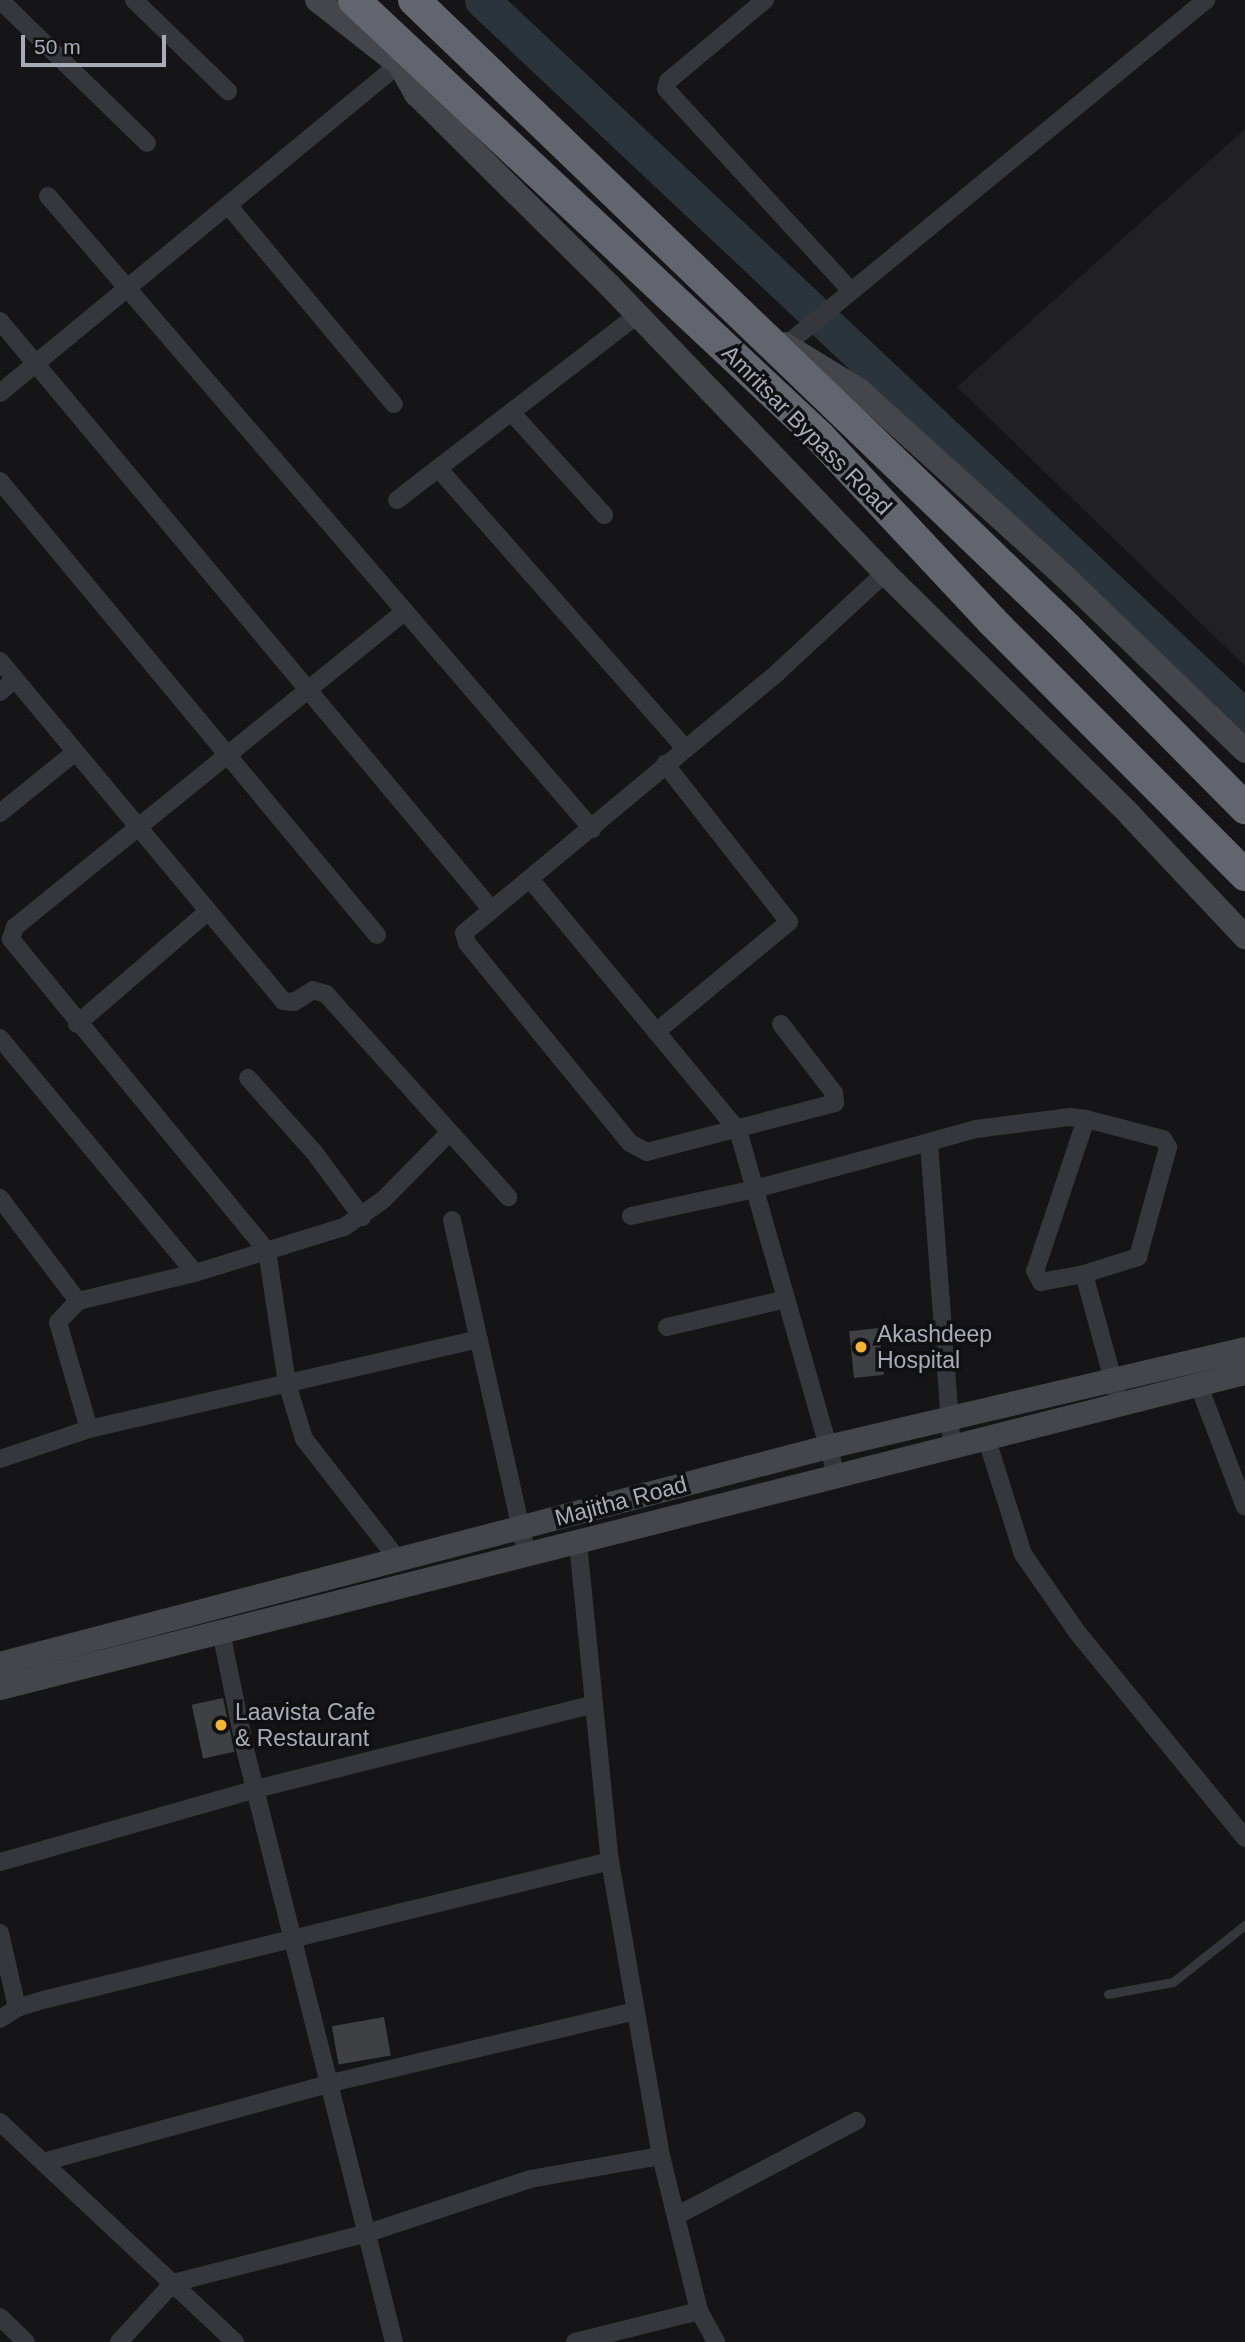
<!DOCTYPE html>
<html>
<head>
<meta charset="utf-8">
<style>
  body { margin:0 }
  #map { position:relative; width:1245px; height:2342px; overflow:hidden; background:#151517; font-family:Arial,sans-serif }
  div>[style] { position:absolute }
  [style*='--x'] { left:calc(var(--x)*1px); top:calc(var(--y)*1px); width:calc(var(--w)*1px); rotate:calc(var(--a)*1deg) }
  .built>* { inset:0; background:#212124 }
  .river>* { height:35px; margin:-17.5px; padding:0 17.5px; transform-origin:17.5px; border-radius:17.5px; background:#2b343b }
  .building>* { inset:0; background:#3f4044; transform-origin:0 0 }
  .lane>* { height:9px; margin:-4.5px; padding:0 4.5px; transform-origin:4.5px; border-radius:4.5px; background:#36373c }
  .street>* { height:18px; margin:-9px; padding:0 9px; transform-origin:9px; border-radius:9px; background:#36373c }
  .secondary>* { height:24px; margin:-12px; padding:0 12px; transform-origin:12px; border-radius:12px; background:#44464c }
  .highway>* { height:32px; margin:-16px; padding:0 16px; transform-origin:16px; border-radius:16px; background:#62656d }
  .dots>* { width:19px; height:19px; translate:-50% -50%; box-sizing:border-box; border:4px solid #101012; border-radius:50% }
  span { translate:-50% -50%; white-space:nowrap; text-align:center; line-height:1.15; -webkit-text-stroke:7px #101012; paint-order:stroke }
  .street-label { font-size:23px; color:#a7acb8 }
  .poi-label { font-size:23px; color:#a7acb8 }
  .left { translate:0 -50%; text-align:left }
  .scale { position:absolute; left:21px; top:35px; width:145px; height:32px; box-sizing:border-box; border:4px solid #a7acb8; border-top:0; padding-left:9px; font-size:21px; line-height:24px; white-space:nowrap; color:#a7acb8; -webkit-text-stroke:5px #101012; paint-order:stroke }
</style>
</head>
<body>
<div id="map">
  <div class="built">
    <i style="clip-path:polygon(1245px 129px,1245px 666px,957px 387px)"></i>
  </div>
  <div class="river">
    <i style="--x:482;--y:0;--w:1047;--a:43.22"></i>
  </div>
  <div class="building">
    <i style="left:879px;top:1328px;width:47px;height:30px;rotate:84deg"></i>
    <i style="left:223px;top:1698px;width:55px;height:32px;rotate:78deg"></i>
    <i style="left:384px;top:2017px;width:39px;height:53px;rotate:80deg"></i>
  </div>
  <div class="lane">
    <i style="--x:1108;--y:1994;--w:66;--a:-10.5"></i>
    <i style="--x:1173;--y:1982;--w:92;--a:-38.4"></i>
  </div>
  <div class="street">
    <i style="--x:0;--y:0;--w:205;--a:44.2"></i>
    <i style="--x:134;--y:0;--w:131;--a:44.1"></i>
    <i style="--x:765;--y:0;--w:126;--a:140.1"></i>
    <i style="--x:668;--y:81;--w:8;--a:104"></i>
    <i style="--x:666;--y:89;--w:273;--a:47.5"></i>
    <i style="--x:48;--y:196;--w:835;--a:49.32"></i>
    <i style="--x:228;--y:205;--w:259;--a:50.2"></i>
    <i style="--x:0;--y:321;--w:767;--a:50.13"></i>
    <i style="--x:786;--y:345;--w:544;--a:-39.4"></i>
    <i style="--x:0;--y:393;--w:517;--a:-39.51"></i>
    <i style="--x:511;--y:412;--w:139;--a:47.9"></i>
    <i style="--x:438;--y:468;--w:372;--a:48.6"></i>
    <i style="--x:0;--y:481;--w:590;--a:50.29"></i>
    <i style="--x:397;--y:500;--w:303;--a:-37.6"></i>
    <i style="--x:0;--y:661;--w:442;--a:50.2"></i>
    <i style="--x:283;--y:1001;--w:11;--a:5"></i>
    <i style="--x:294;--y:1002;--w:22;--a:-32"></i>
    <i style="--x:313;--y:990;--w:14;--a:17"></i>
    <i style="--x:326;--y:994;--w:273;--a:48.1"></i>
    <i style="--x:0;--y:692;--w:18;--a:-41"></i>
    <i style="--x:0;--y:813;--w:95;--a:-39"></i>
    <i style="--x:530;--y:879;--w:326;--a:50.4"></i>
    <i style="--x:738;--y:1130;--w:361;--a:74.1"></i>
    <i style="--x:77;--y:1024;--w:172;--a:-40.7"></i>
    <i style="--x:781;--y:1024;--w:87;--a:52.5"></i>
    <i style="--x:834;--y:1093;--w:10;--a:84"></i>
    <i style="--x:835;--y:1103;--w:194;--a:165.4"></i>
    <i style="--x:647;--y:1152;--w:19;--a:-152"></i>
    <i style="--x:630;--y:1143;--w:258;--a:-129.2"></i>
    <i style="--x:467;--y:943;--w:10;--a:-107"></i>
    <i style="--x:464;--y:933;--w:408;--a:-39.7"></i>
    <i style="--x:778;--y:672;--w:146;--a:-42.8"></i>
    <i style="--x:656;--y:1032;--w:173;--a:-39.6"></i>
    <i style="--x:789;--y:922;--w:201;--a:-128.1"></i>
    <i style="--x:0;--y:1038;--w:305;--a:50.3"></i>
    <i style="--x:248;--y:1078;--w:99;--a:48.3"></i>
    <i style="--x:314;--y:1152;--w:81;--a:53.6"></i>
    <i style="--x:0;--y:1198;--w:129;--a:52.9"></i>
    <i style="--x:78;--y:1301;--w:120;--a:-13.5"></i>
    <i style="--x:195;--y:1273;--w:156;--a:-17.2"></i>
    <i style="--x:344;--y:1227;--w:47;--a:-34.7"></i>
    <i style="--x:383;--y:1200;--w:93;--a:-45.4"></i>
    <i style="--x:631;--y:1216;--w:127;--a:-12.3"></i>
    <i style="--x:755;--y:1189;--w:180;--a:-15.1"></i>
    <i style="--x:452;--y:1220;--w:343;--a:77.4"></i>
    <i style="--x:1084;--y:1274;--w:57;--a:-17.5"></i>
    <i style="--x:1138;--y:1257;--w:114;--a:-74.7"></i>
    <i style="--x:1168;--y:1147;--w:9;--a:-122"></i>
    <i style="--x:1163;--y:1139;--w:80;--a:-165.4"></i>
    <i style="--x:667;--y:1327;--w:122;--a:-13.2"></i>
    <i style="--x:1199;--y:1386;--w:129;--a:69.2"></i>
    <i style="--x:89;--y:1429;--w:400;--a:-13"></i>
    <i style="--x:987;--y:1440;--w:120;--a:72.5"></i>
    <i style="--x:1023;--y:1554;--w:95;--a:55.3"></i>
    <i style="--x:1077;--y:1632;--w:266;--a:50.8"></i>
    <i style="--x:952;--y:1449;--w:308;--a:-94.3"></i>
    <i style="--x:929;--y:1142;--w:49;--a:-15.5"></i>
    <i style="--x:976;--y:1129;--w:95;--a:-7.3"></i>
    <i style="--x:1070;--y:1117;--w:16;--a:7"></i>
    <i style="--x:1086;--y:1119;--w:160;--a:108.5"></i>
    <i style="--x:1035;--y:1271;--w:13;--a:61"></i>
    <i style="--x:1041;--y:1282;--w:44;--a:-10.5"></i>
    <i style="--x:1084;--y:1274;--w:137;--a:74.7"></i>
    <i style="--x:0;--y:1459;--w:94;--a:-18.6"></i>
    <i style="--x:89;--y:1429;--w:111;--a:-106.2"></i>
    <i style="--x:58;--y:1322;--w:29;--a:-46"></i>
    <i style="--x:578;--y:1543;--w:320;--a:84.3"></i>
    <i style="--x:610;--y:1861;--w:299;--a:80.2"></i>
    <i style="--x:661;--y:2156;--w:160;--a:76.2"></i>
    <i style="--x:699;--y:2311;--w:35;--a:61"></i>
    <i style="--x:396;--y:1557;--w:150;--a:-127.9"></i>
    <i style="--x:304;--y:1439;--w:59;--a:-106.9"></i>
    <i style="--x:287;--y:1383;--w:134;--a:-98.6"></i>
    <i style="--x:267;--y:1251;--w:404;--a:-129.4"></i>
    <i style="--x:11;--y:939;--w:13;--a:-72"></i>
    <i style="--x:15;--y:927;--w:501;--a:-39"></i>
    <i style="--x:221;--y:1632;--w:119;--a:78.4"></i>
    <i style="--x:245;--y:1749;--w:611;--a:75.9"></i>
    <i style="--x:0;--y:1862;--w:266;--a:-15.9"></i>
    <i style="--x:256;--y:1789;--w:345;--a:-14.1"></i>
    <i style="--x:0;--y:1933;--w:77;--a:77.2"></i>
    <i style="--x:0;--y:2019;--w:20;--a:-33"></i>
    <i style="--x:17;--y:2008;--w:31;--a:-17"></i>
    <i style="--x:47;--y:1999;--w:580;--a:-13.77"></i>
    <i style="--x:0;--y:2122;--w:322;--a:43.1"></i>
    <i style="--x:43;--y:2162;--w:299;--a:-15.3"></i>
    <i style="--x:331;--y:2083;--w:313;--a:-13.3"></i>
    <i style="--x:676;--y:2216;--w:204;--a:-27.8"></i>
    <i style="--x:0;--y:2317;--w:36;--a:44"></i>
    <i style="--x:119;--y:2342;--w:80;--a:-47.5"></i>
    <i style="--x:173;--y:2283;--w:201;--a:-14.4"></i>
    <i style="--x:368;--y:2233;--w:171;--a:-18.4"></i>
    <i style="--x:530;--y:2179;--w:133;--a:-10"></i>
    <i style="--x:575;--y:2342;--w:128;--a:-14"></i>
  </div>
  <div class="secondary">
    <i style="--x:317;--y:0;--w:95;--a:38.2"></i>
    <i style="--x:382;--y:33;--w:70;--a:60.9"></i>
    <i style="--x:416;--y:94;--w:272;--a:44.7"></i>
    <i style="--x:609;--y:285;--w:399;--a:46.2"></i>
    <i style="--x:885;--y:573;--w:344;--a:44.6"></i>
    <i style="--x:1130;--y:815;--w:168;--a:46.7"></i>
    <i style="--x:784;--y:344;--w:88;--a:31.5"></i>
    <i style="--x:859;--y:390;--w:274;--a:42.2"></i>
    <i style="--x:1062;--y:574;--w:255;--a:44"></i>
    <i style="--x:0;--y:1664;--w:856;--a:-14.69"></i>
    <i style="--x:828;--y:1447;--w:428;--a:-13.2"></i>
    <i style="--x:0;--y:1688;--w:1284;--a:-14.2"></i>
  </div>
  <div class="highway">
    <i style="--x:354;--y:0;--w:637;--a:43.16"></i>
    <i style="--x:819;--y:436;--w:253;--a:46.9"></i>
    <i style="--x:992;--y:621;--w:359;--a:45.1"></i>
    <i style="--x:414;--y:0;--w:905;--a:43.88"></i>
    <i style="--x:1066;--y:627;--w:255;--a:45.3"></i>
  </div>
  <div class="dots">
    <i style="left:861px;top:1347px;background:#f4b530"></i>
    <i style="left:221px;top:1725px;background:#f4b530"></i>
  </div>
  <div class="street-label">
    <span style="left:807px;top:430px;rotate:45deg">Amritsar Bypass Road</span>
    <span style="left:621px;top:1501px;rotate:-15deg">Majitha Road</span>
  </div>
  <div class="poi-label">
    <span class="left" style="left:877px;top:1347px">Akashdeep<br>Hospital</span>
    <span class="left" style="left:235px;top:1725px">Laavista Cafe<br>&amp; Restaurant</span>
  </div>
  <div class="scale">50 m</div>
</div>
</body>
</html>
